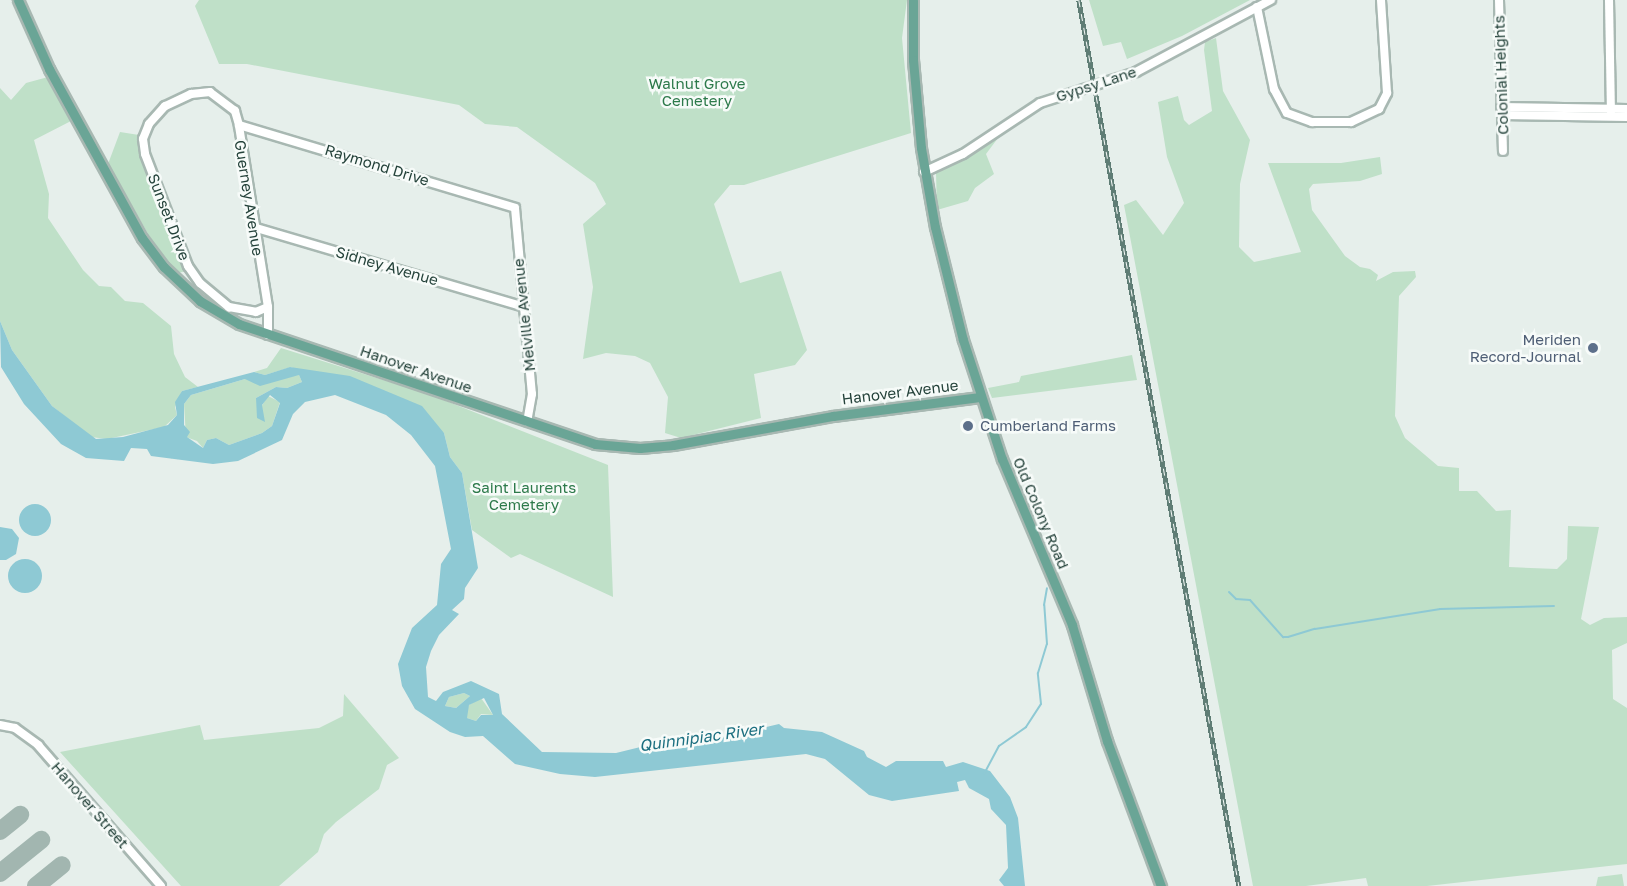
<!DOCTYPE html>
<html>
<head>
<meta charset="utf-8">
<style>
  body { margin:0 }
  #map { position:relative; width:1627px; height:886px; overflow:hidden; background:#e6efeb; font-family:"Golos Text",sans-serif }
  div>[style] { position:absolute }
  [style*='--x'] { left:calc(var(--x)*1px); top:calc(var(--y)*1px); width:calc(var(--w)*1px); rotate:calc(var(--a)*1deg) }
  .green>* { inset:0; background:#bfe0c8 }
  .water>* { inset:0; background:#8ec9d4 }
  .round { border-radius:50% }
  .stream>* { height:2px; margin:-1px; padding:0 1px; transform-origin:1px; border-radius:1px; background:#8ec9d4 }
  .taxiway>* { height:18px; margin:-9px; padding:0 9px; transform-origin:9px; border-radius:9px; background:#a2b6b0 }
  .roads { filter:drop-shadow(2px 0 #a8b8b2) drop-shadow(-2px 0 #a8b8b2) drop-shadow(0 2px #a8b8b2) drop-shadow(0 -2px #a8b8b2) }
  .minor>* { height:8px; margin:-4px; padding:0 4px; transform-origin:4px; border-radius:4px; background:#fff }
  .major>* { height:9px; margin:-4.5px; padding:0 4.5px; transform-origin:4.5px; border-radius:4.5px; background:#6aa596 }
  .rail>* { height:4.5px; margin-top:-2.25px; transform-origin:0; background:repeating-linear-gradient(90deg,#f7fbf9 0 7px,#5f7d75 0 14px); box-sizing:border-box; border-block:2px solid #5f7d75 }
  .dots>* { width:16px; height:16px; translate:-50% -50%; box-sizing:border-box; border:3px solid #f7fbf9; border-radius:50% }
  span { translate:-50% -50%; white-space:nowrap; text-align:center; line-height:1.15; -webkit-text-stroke:5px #f7fbf9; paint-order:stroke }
  .street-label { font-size:15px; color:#24423a }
  .park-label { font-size:15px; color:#2d7a4b }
  .service-label { font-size:15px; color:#4e5e75 }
  .right { translate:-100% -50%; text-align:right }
  .left { translate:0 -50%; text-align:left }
  .water-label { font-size:16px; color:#1c6f80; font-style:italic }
</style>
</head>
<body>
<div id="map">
  <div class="green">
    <i style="clip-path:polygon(199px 0,907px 0,902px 38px,911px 133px,744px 185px,730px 185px,714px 204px,740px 283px,781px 271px,807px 350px,795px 365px,754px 374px,761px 418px,681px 438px,665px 433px,668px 397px,650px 363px,635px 356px,606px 353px,583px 359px,593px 287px,583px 224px,606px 204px,595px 183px,517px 127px,485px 124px,459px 105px,247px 64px,219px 64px,195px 6px)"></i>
    <i style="clip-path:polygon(1089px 0,1250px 0,1182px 36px,1127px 59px,1121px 42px,1103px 46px)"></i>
    <i style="clip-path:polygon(1216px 38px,1223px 91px,1250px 140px,1240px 184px,1239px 247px,1254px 262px,1301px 252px,1268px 163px,1341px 163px,1380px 157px,1382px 174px,1360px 181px,1313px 184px,1309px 189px,1312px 210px,1345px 256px,1360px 267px,1370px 269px,1378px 275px,1376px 281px,1393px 272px,1415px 271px,1416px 277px,1399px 296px,1395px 416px,1405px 438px,1438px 466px,1459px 468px,1459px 491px,1477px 491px,1496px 511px,1511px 510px,1509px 567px,1557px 569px,1567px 559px,1568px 526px,1599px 527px,1581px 619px,1590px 625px,1604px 618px,1627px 617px,1627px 643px,1612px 650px,1613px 699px,1627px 708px,1627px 864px,1427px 886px,1368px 886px,1366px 878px,1306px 886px,1253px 886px,1124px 205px,1136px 200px,1163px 235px,1184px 203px,1167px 157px,1158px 102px,1178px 96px,1184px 120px,1189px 125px,1212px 111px,1204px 50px,1205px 42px)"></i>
    <i style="clip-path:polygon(48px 77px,71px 121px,34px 140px,49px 194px,48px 218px,83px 270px,99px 286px,111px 287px,125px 301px,143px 303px,171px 326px,174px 354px,185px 377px,198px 387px,182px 391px,175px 407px,177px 415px,164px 427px,107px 439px,91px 437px,52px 406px,12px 350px,0 321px,0 88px,11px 100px,26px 83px)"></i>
    <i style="clip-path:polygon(120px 132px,139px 135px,187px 271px,177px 273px,155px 246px,108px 164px)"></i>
    <i style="clip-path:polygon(1001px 134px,986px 154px,994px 174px,975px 188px,968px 201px,937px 210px,936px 173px)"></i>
    <i style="clip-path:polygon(281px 348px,431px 395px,608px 465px,613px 597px,520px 554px,511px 558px,472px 530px,462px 473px,450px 457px,444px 433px,291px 367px,265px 375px,254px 372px,267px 368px)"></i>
    <i style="clip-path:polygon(1132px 355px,1137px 380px,992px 398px,988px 388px,1019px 382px,1021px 376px)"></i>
    <i style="clip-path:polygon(299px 375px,302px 382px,287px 388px,276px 387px,256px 398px,262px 413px,261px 407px,268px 396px,280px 402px,272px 426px,262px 433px,229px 445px,216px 438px,207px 440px,203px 448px,197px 441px,186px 437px,184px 404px,191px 395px,245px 379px)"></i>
    <i style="clip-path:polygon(464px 693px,470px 696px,456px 708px,445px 706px,449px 697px)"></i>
    <i style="clip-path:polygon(344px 694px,399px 758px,387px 765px,379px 789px,336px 822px,324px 834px,318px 852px,279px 886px,181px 886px,60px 752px,200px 725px,204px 740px,319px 728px,343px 716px)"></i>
    <i style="clip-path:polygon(481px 698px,493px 715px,481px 714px,476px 721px,467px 718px,466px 712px,469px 705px)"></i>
    <i style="clip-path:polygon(1622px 874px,1624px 886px,1596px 886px,1598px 877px)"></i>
  </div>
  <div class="water">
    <i style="clip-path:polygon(evenodd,0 321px,12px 350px,52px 406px,96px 439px,123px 437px,168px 425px,177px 415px,175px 402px,182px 391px,254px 372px,265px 375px,290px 367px,350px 376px,422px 406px,444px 433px,450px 457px,462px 473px,478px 568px,465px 588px,464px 599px,452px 610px,459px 614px,439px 635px,431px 651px,426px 667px,428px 697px,436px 701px,443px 692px,471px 681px,499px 694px,502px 714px,542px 752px,616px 753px,669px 740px,717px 739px,779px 724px,784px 728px,822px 732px,864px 751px,867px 757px,886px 767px,896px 761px,943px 761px,946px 767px,963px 762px,990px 771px,1010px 797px,1018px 818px,1025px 886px,1004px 886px,999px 880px,1008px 868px,1006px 825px,991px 809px,989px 799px,969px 788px,965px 780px,957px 782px,959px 791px,892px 801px,869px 795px,825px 759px,806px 754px,595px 777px,560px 774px,515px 764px,483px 736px,465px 737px,450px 732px,415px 709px,402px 686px,398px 664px,412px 628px,437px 605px,441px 564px,451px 549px,435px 466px,411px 435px,386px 415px,335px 395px,305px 402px,293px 414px,282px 440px,238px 461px,213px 464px,151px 456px,147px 449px,131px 448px,124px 461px,86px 458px,61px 444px,24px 404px,1px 367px,0 321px,299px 375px,302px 382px,287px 388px,276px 387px,256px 398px,257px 418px,265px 422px,262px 405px,270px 395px,280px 403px,272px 426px,262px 433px,229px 445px,216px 438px,207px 440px,203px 448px,187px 437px,190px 432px,184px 425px,184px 404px,191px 395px,245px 379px,260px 386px,299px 375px,0 321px,464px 693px,470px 696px,456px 708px,445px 706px,449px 697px,464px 693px,0 321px,484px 698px,493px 715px,481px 715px,476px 721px,467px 718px,469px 705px,484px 698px)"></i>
    <i class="round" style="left:19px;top:504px;width:32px;height:32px"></i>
    <i style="clip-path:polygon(0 527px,12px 529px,19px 538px,16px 554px,6px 560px,0 560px)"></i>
    <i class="round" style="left:8px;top:559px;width:34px;height:34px"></i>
  </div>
  <div class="stream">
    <i style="--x:1229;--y:592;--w:10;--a:45"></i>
    <i style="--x:1236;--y:599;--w:14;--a:4"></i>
    <i style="--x:1250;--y:600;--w:50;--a:48.3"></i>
    <i style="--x:1283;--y:637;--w:5;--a:0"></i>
    <i style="--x:1288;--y:637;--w:28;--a:-17"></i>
    <i style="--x:1315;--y:629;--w:127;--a:-9.1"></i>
    <i style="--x:1440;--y:609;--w:114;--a:-1.5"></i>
    <i style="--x:984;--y:774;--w:32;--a:-62"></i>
    <i style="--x:999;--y:746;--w:33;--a:-35"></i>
    <i style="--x:1026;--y:727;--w:27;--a:-57"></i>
    <i style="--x:1041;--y:704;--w:31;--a:-96"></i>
    <i style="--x:1038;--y:673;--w:30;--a:-73"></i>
    <i style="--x:1047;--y:644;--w:39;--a:-94"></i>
    <i style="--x:1044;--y:605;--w:17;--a:-80"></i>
  </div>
  <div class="taxiway">
    <i style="--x:0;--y:831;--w:26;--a:-39"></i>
    <i style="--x:0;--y:873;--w:53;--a:-38.8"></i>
    <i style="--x:36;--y:886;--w:33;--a:-39"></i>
  </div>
  <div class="roads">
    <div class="minor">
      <i style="--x:1499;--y:0;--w:151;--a:88.5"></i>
      <i style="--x:1609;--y:0;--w:112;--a:89"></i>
      <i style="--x:1257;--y:7;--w:84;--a:78.3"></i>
      <i style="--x:1274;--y:89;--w:27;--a:62"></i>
      <i style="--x:1287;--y:113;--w:27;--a:20"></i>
      <i style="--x:1312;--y:122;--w:39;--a:0"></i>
      <i style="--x:1351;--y:122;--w:31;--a:-25"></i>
      <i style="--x:1379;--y:109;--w:18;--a:-63"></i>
      <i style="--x:1387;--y:93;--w:93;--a:-93.7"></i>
      <i style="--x:1501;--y:107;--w:126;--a:0.9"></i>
      <i style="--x:1502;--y:115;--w:125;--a:0.9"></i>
      <i style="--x:239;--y:125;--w:288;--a:16.7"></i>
      <i style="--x:515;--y:208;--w:187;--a:84.8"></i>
      <i style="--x:532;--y:394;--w:28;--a:100"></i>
      <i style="--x:924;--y:172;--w:43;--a:-24.8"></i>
      <i style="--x:963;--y:154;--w:92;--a:-33.5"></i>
      <i style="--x:1040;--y:103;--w:101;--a:-17.9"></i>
      <i style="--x:1136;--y:72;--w:153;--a:-28.1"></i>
      <i style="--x:253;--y:227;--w:280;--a:16.4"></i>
      <i style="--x:268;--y:335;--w:28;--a:-90"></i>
      <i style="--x:268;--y:307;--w:184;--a:-99.1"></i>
      <i style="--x:239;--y:125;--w:15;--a:-106"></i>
      <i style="--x:235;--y:111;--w:31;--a:-143"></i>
      <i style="--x:210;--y:92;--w:19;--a:174"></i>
      <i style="--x:191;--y:94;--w:29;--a:155"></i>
      <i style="--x:165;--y:106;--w:24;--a:132"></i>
      <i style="--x:149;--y:124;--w:16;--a:112"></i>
      <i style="--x:143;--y:139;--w:15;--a:82"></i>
      <i style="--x:145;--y:154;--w:120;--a:69"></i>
      <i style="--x:188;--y:266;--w:21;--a:55"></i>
      <i style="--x:200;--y:283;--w:38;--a:40"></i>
      <i style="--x:229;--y:307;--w:27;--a:10"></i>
      <i style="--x:256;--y:312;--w:13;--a:-23"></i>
      <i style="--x:0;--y:725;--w:15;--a:11"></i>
      <i style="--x:15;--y:728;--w:29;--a:36"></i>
      <i style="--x:38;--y:745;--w:187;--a:48.9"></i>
    </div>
    <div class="major">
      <i style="--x:18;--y:0;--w:76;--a:65.8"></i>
      <i style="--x:49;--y:69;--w:193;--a:61.2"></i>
      <i style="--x:142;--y:238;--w:36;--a:53"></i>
      <i style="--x:164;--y:267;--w:50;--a:43.4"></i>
      <i style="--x:200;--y:301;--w:45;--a:30.5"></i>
      <i style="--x:239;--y:324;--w:376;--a:18.6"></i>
      <i style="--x:595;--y:444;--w:45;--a:5.1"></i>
      <i style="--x:640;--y:448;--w:33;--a:-5"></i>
      <i style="--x:673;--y:445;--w:163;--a:-10.3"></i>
      <i style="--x:833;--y:416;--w:148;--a:-7.4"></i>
      <i style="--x:913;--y:0;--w:60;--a:90"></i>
      <i style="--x:913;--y:60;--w:88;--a:84.8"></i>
      <i style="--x:921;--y:148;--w:80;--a:80"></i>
      <i style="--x:935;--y:227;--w:116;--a:76.1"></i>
      <i style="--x:963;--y:340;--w:125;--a:71.9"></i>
      <i style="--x:1002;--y:459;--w:180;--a:67.1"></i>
      <i style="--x:1072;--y:625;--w:121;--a:73.2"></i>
      <i style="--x:1107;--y:741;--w:155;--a:69.6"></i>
    </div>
  </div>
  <div class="rail">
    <i style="--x:1079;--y:0;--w:900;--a:79.76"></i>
  </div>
  <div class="dots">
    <i style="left:1593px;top:348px;background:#5c6f8a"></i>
    <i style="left:968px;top:426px;background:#5c6f8a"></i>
  </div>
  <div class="street-label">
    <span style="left:1501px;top:75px;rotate:-92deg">Colonial Heights</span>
    <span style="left:1096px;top:84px;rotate:-18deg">Gypsy Lane</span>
    <span style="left:377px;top:165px;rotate:17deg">Raymond Drive</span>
    <span style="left:249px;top:198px;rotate:81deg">Guerney Avenue</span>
    <span style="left:169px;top:217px;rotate:69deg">Sunset Drive</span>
    <span style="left:387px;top:266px;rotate:16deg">Sidney Avenue</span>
    <span style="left:524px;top:315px;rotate:-96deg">Melville Avenue</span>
    <span style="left:416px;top:369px;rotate:19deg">Hanover Avenue</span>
    <span style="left:900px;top:392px;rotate:-7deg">Hanover Avenue</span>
    <span style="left:1041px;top:513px;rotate:67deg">Old Colony Road</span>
    <span style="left:90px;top:805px;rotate:49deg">Hanover Street</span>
  </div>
  <div class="park-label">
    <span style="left:697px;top:92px">Walnut Grove<br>Cemetery</span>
    <span style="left:524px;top:496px">Saint Laurents<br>Cemetery</span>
  </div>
  <div class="service-label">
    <span class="right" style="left:1581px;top:348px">Meriden<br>Record-Journal</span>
    <span class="left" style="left:980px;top:426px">Cumberland Farms</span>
  </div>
  <div class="water-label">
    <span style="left:701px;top:737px;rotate:-8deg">Quinnipiac River</span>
  </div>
</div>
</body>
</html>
